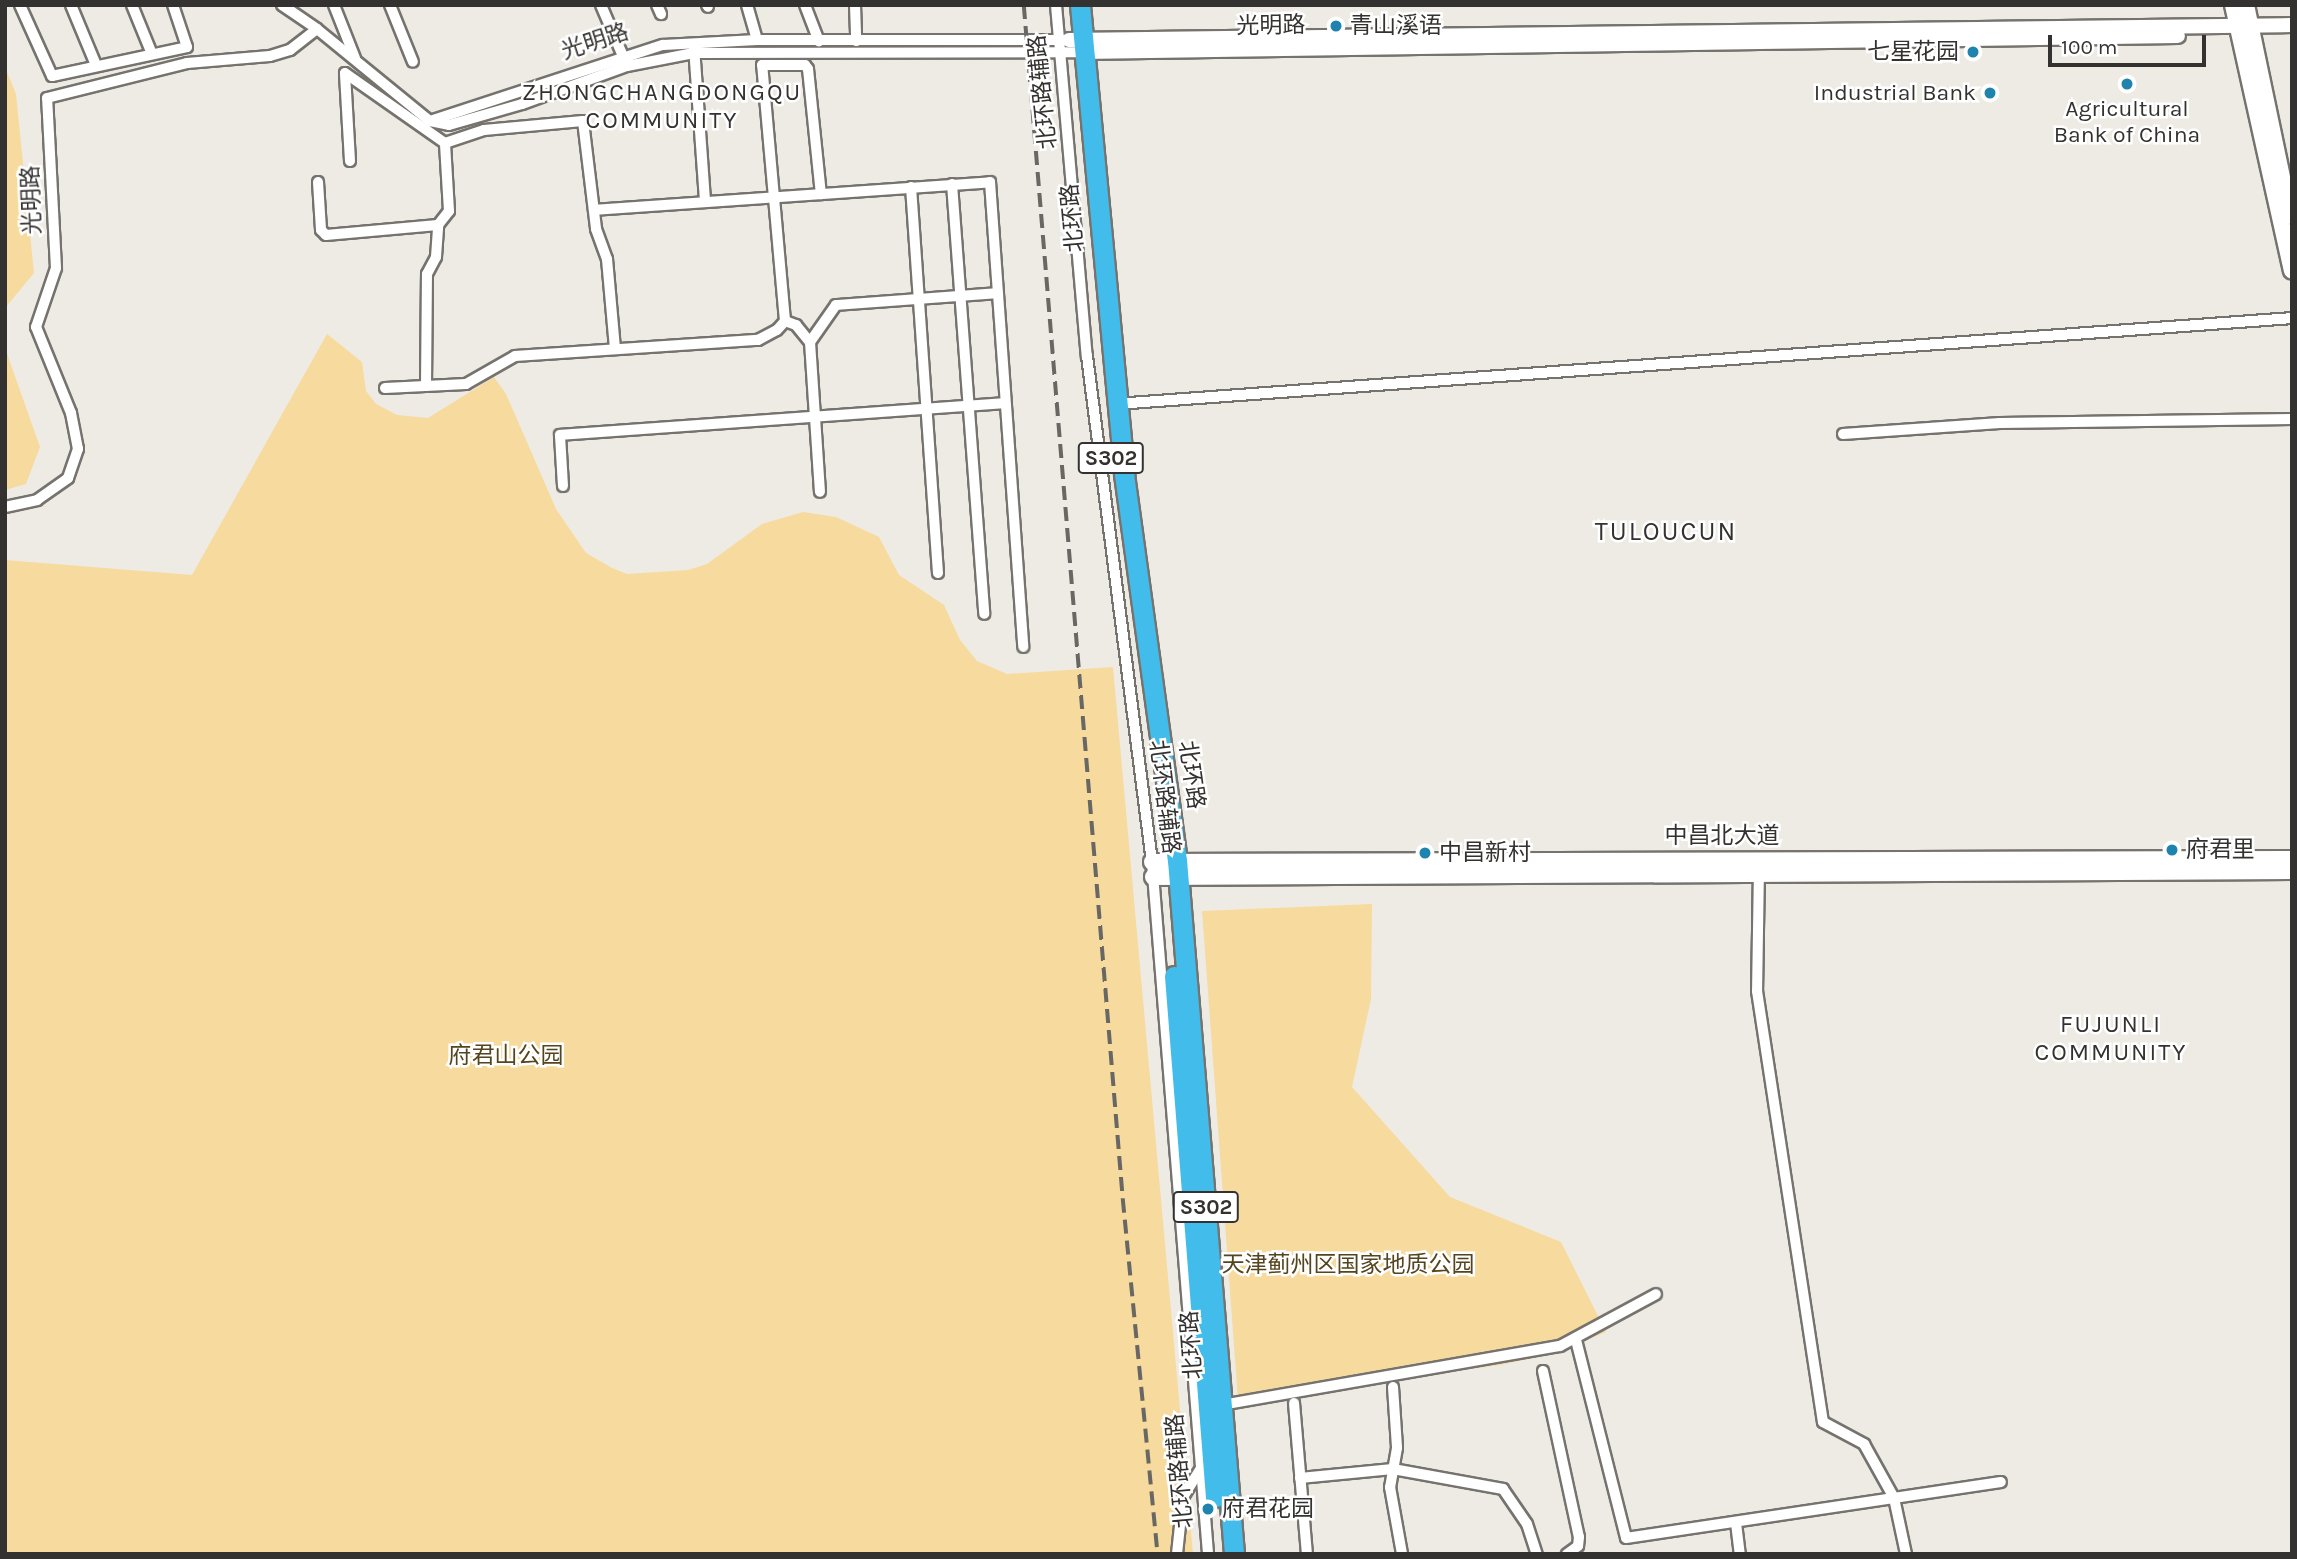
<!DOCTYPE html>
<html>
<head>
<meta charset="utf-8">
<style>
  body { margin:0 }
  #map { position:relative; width:2297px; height:1559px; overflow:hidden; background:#eeebe5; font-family:Karla,"Noto Sans SC",sans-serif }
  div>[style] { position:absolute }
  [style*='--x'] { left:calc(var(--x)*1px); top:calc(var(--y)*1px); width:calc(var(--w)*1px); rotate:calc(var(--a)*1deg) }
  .green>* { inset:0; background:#f7da9d }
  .roads { filter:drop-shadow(2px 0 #76736e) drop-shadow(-2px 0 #76736e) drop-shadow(0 2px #76736e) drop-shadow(0 -2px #76736e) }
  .minor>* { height:10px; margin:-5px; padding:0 5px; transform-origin:5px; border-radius:5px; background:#fff }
  .tertiary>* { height:14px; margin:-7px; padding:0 7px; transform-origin:7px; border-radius:7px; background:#fff }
  .secondary>* { height:16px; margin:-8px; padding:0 8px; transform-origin:8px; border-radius:8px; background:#fff }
  .trunk>* { height:19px; margin:-9.5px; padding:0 9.5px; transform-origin:9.5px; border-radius:9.5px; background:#42bcea }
  .rail>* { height:3.5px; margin-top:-1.75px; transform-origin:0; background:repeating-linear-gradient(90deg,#686763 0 14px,transparent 0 21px) }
  .dots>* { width:19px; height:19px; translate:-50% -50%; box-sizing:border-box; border:4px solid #fff; border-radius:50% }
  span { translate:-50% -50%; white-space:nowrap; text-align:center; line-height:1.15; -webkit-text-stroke:5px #fff; paint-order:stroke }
  .shield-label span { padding:2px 5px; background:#fff; border:2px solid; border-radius:5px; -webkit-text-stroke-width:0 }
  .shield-label { font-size:21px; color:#333230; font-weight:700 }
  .street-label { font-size:23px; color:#333230 }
  .poi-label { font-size:23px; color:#333230 }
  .left { translate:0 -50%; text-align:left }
  .right { translate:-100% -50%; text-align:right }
  .park-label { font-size:23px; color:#55451f }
  .neighbourhood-label { font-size:24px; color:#333230; letter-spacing:2px }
  .quarter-label { font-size:26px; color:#333230; letter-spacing:2px }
  .frame { position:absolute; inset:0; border:7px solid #333230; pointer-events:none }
  .scale { position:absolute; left:2048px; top:35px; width:158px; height:32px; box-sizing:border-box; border:4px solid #333230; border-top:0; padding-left:9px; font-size:21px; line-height:24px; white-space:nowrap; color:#333230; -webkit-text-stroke:5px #fff; paint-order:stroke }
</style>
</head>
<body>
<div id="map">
  <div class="green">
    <i style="clip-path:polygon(5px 67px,16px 94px,34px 273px,5px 308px)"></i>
    <i style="clip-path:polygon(327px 334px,362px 362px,366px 391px,376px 404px,397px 415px,428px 418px,494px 377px,506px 394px,556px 509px,586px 553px,612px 568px,627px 574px,688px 570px,707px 564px,762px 524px,803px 512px,836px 517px,879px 537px,899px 575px,944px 605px,960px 640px,977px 661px,1007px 674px,1113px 667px,1193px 1554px,5px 1554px,5px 560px,192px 575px)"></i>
    <i style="clip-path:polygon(5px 348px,40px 447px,26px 484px,5px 490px)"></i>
    <i style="clip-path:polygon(1372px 904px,1371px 999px,1352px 1087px,1450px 1197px,1561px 1242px,1606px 1332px,1553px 1354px,1500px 1365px,1238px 1400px,1202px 911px)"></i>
  </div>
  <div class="roads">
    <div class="minor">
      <i style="--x:20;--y:5;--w:78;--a:65.7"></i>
      <i style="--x:52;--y:76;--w:138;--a:-12.1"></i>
      <i style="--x:187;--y:47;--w:44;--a:-108.4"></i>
      <i style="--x:71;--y:5;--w:65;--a:67.4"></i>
      <i style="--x:132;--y:5;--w:53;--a:67.8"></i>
      <i style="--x:282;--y:5;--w:42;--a:34.4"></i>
      <i style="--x:334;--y:5;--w:57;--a:68.4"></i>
      <i style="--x:390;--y:5;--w:61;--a:68"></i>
      <i style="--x:601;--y:5;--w:56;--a:66.7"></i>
      <i style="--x:657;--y:5;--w:10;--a:66"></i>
      <i style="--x:707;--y:5;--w:2;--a:63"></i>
      <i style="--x:747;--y:5;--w:36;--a:74"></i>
      <i style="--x:805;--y:5;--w:39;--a:69"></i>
      <i style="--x:855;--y:5;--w:36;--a:88"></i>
      <i style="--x:1056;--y:5;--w:352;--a:85"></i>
      <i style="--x:1087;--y:356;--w:510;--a:82.68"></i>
      <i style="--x:1152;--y:862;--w:694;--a:85.37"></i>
      <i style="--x:694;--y:47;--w:155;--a:85.9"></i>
      <i style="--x:433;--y:120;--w:242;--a:-18.1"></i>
      <i style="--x:663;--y:45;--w:94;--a:-3"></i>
      <i style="--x:757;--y:40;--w:308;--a:0"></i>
      <i style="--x:350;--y:161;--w:88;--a:-93.3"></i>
      <i style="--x:345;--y:73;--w:122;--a:35"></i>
      <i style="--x:445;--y:143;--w:41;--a:-18.4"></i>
      <i style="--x:484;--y:130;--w:99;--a:-5.2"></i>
      <i style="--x:583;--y:121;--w:109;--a:83.1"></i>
      <i style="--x:596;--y:229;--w:32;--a:70"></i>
      <i style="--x:607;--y:259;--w:90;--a:84.9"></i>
      <i style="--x:318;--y:182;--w:48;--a:86.4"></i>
      <i style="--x:321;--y:230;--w:7;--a:45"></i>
      <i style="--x:326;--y:235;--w:112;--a:-5.1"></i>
      <i style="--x:952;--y:184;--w:431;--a:85.7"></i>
      <i style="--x:911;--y:187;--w:387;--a:86"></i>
      <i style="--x:594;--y:210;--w:397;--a:-4"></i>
      <i style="--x:990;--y:182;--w:466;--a:85.9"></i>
      <i style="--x:785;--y:321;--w:12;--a:20"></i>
      <i style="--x:796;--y:325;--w:22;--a:51"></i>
      <i style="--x:810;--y:342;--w:150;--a:86.2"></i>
      <i style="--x:810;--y:342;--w:45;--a:-54.9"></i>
      <i style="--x:836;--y:305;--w:162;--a:-4.2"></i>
      <i style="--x:426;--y:386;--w:112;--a:-89.5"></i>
      <i style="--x:427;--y:274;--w:19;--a:-62"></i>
      <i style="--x:436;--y:257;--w:32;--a:-86"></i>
      <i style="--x:438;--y:225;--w:18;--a:-52"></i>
      <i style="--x:449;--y:211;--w:68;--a:-93.4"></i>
      <i style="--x:385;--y:388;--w:81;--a:-2.8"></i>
      <i style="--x:466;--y:384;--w:56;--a:-29.7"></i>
      <i style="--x:515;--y:356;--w:244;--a:-3.8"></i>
      <i style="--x:758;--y:340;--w:21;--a:-28"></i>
      <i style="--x:777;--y:330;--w:12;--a:-48"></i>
      <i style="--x:785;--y:321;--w:257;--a:-95.1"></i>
      <i style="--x:762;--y:65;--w:43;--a:0"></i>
      <i style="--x:805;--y:65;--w:5;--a:53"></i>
      <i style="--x:808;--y:69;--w:126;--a:84.1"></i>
      <i style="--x:1116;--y:404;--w:1179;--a:-4.18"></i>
      <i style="--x:1843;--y:434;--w:157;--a:-4"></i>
      <i style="--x:2000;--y:423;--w:292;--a:-0.8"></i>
      <i style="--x:563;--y:486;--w:51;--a:-93.4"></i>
      <i style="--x:560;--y:435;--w:446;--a:-4.1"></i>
      <i style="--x:5;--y:507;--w:33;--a:-12"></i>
      <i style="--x:37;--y:500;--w:38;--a:-35"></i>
      <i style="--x:68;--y:478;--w:31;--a:-71"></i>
      <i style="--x:78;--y:449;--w:37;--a:-101"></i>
      <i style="--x:71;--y:413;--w:93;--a:-112.1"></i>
      <i style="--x:36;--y:327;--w:62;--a:-71.3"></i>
      <i style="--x:56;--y:268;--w:170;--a:-93"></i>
      <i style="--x:47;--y:98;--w:144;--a:-14"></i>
      <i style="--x:187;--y:63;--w:83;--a:-4.8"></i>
      <i style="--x:270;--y:56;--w:21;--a:-17"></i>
      <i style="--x:290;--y:50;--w:34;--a:-38"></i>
      <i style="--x:317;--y:29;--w:146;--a:39.2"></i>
      <i style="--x:430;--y:121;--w:19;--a:12"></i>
      <i style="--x:449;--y:125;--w:76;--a:-16"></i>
      <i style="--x:522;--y:104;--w:112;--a:-19.9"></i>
      <i style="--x:627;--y:66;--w:68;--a:-11"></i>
      <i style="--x:694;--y:53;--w:388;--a:-0.1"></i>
      <i style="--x:1759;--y:867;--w:124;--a:90.9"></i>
      <i style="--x:1757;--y:991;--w:436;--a:81.3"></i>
      <i style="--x:1823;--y:1422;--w:47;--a:28.2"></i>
      <i style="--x:1864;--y:1444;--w:62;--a:60.9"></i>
      <i style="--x:1894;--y:1498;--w:57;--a:77.9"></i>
      <i style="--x:1576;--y:1340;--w:204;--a:75.8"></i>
      <i style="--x:1626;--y:1538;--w:379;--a:-8.5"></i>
      <i style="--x:1543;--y:1371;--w:170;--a:77.8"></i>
      <i style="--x:1579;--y:1537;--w:9;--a:96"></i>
      <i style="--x:1578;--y:1546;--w:14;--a:144"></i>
      <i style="--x:1393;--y:1387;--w:61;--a:86.2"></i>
      <i style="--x:1397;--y:1448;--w:40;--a:100"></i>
      <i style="--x:1390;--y:1487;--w:68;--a:79.8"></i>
      <i style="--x:1294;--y:1403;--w:152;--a:85.1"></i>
      <i style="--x:1227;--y:1404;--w:338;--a:-9.9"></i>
      <i style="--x:1560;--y:1346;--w:109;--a:-28.4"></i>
      <i style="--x:1300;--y:1478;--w:93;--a:-5.5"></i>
      <i style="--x:1393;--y:1469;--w:112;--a:10.3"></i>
      <i style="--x:1503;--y:1489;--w:42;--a:55.6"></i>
      <i style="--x:1527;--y:1524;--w:32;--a:72"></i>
      <i style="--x:1736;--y:1523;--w:31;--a:83"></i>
      <i style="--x:1177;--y:1554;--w:57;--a:-84"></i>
      <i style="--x:1183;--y:1497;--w:36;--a:-58"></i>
    </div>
    <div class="tertiary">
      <i style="--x:1069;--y:40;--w:1223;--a:-0.7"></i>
      <i style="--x:1082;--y:52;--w:1096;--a:-0.84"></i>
    </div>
    <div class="secondary">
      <i style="--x:2233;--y:5;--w:272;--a:77.5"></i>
      <i style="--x:2246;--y:5;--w:215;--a:78.2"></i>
      <i style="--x:1152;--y:862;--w:1140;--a:-0.15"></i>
      <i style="--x:1153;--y:877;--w:1139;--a:-0.3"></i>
    </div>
    <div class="trunk">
      <i style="--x:1080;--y:5;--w:471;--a:84.6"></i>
      <i style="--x:1124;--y:474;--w:390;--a:82.2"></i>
      <i style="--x:1177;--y:860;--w:696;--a:85.3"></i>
      <i style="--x:1174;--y:976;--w:523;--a:85.5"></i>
    </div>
  </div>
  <div class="rail">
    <i style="--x:1024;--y:5;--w:1198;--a:85.26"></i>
    <i style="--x:1123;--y:1199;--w:357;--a:84.4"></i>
  </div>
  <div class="dots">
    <i style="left:1336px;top:26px;background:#1e83ad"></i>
    <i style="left:1973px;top:52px;background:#1e83ad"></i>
    <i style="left:2127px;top:84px;background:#1e83ad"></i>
    <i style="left:1990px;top:93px;background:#1e83ad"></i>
    <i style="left:2172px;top:850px;background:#1e83ad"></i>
    <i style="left:1425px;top:853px;background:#1e83ad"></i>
    <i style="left:1208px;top:1509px;background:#1e83ad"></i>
  </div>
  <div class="shield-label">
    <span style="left:1111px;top:458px">S302</span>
    <span style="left:1206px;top:1207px">S302</span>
  </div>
  <div class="street-label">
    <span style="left:1271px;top:26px;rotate:-1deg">光明路</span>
    <span style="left:595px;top:42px;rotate:-18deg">光明路</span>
    <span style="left:1043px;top:92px;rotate:-96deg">北环路辅路</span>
    <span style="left:32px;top:200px;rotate:-92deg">光明路</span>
    <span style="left:1073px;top:218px;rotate:-95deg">北环路</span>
    <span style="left:1191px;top:775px;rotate:82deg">北环路</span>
    <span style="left:1164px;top:797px;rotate:83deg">北环路辅路</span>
    <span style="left:1722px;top:836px">中昌北大道</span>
    <span style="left:1192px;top:1345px;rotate:-94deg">北环路</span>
    <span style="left:1180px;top:1471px;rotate:-95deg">北环路辅路</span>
  </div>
  <div class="poi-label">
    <span class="left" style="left:1350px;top:26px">青山溪语</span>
    <span class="right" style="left:1959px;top:52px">七星花园</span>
    <span class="right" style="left:1976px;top:93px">Industrial Bank</span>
    <span style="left:2127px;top:122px">Agricultural<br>Bank of China</span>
    <span class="left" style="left:2186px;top:850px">府君里</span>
    <span class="left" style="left:1439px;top:853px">中昌新村</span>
    <span class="left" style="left:1222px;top:1509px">府君花园</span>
  </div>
  <div class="park-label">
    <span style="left:506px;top:1056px">府君山公园</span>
    <span style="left:1348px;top:1265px">天津蓟州区国家地质公园</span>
  </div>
  <div class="neighbourhood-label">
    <span style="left:662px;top:107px">ZHONGCHANGDONGQU<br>COMMUNITY</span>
    <span style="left:2111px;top:1039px">FUJUNLI<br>COMMUNITY</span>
  </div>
  <div class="quarter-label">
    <span style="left:1666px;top:532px">TULOUCUN</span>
  </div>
  <div class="frame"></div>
  <div class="scale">100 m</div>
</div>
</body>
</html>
